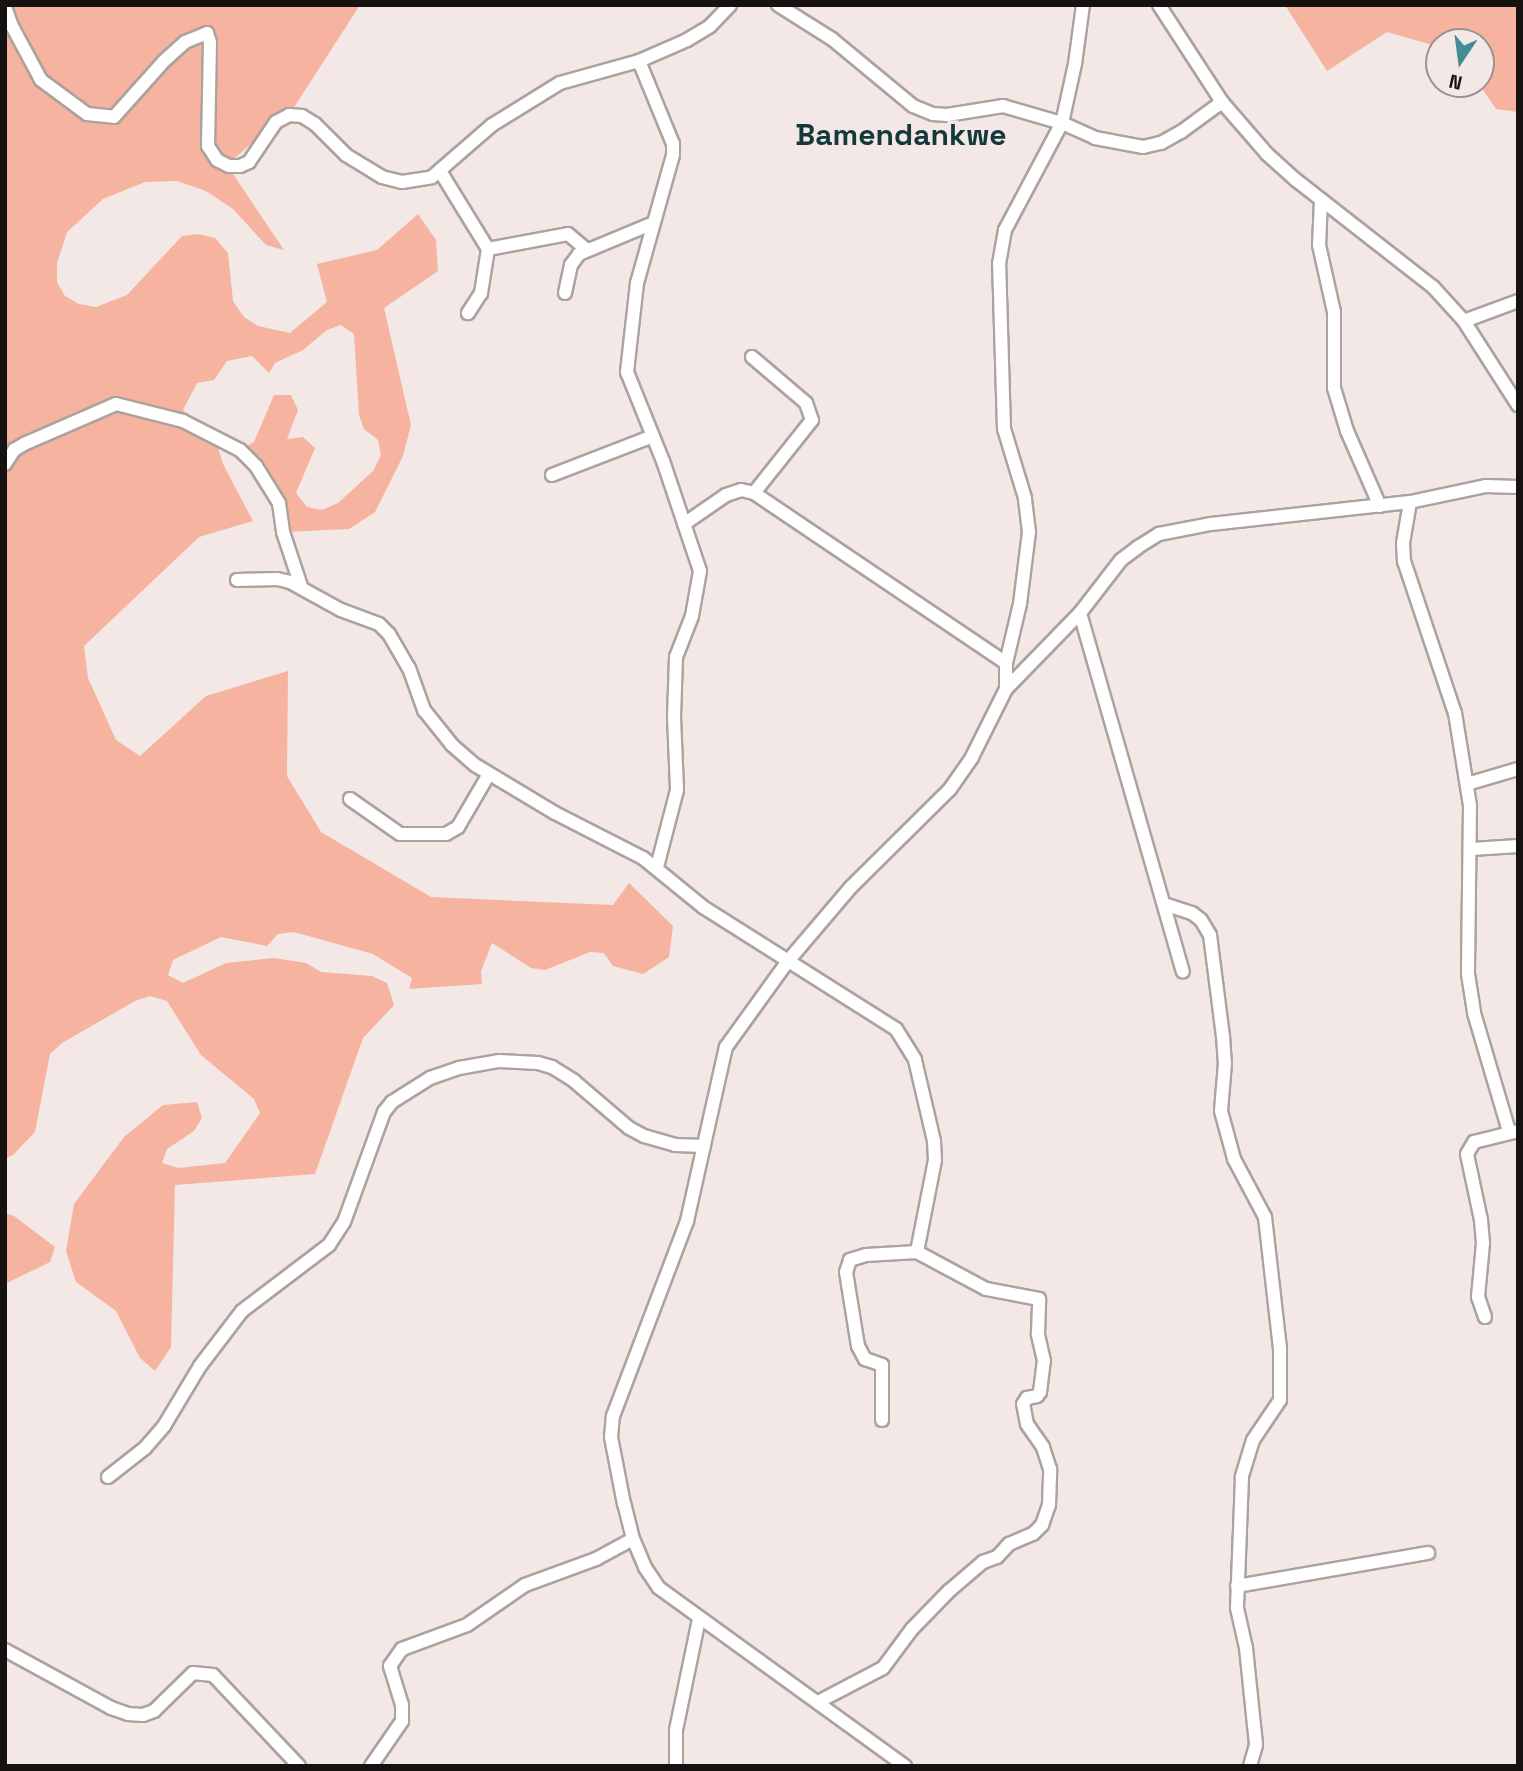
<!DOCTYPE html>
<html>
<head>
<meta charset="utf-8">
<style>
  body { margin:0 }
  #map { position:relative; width:1523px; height:1771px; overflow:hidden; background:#f3e8e5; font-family:"Space Grotesk",sans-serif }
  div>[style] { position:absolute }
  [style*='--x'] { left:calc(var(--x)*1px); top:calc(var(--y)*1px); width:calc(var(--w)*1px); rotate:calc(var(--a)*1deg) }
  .green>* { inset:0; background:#f5b3a0 }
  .roads { filter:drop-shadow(2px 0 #aca29e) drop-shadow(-2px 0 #aca29e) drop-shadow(0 2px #aca29e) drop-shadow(0 -2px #aca29e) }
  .minor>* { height:12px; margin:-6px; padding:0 6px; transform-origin:6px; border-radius:6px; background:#fff }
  span { translate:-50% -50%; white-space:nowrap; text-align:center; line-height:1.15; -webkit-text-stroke:7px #f3e8e5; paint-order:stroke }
  .district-label { font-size:30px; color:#15383b; font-weight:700 }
  .frame { position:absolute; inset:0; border:7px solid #151211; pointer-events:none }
  .north { position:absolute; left:1425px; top:28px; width:70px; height:70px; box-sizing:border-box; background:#f3e8e5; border:2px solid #9a9290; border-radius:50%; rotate:193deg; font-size:19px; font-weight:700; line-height:28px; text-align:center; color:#151211 }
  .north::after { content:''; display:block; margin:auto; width:24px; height:32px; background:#448b93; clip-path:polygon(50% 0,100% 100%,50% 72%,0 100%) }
</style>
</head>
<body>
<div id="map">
  <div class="green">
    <i style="clip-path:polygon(5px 5px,360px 5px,289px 115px,276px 122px,227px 165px,284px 250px,266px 245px,233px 209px,206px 191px,177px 181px,145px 182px,103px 199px,67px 232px,57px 263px,57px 282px,65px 296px,79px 304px,96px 307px,127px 295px,182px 236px,198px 234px,215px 238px,228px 253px,233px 301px,244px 317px,258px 326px,290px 333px,327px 302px,317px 264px,377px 250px,418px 214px,436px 240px,438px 271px,384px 308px,411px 425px,403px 456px,375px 512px,349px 529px,283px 532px,279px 503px,240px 450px,254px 442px,274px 395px,291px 395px,298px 410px,287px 439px,303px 437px,315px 448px,296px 493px,307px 507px,322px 510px,338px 503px,373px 471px,381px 455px,378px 440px,364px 429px,359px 415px,354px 334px,341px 325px,327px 330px,303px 350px,275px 363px,269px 373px,252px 356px,227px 361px,214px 380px,197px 383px,183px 410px,214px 435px,223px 464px,253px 521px,199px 537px,84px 646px,88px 678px,116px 740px,140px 756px,206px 696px,288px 671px,287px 776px,321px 832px,431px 897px,613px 905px,629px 883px,673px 926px,669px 957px,643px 974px,613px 966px,604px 953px,590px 952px,545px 970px,531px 968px,492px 943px,481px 971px,482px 984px,409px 989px,412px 978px,373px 954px,294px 932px,278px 934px,267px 946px,221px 937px,173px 960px,168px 975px,183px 983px,226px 963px,274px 958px,306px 963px,321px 972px,372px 976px,387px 983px,394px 1005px,363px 1038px,315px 1174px,175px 1185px,171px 1347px,155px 1371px,140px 1358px,116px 1311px,76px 1282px,66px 1251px,74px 1204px,124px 1137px,163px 1105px,197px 1102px,202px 1118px,194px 1131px,167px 1149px,162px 1163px,178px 1168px,225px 1163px,260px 1113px,254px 1099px,201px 1055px,167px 1001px,150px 996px,135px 1001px,62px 1043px,50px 1054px,35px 1132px,13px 1155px,5px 1159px)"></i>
    <i style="clip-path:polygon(1285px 5px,1518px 5px,1518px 112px,1496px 109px,1479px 84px,1481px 84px,1481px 42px,1439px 42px,1439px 47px,1387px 32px,1327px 71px)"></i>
    <i style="clip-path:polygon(5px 1213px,14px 1216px,55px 1247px,50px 1262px,5px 1284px)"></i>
  </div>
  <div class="roads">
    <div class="minor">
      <i style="--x:778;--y:5;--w:64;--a:32.2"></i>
      <i style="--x:832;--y:39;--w:105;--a:39.6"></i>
      <i style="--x:913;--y:106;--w:22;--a:22"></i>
      <i style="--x:933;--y:114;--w:14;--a:4"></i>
      <i style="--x:947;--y:115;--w:57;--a:-9.1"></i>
      <i style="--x:1003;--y:106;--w:61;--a:16.1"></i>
      <i style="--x:1062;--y:123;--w:36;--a:24"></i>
      <i style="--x:1095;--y:138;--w:49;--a:10.6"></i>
      <i style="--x:1143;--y:147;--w:18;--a:-13"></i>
      <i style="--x:1161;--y:143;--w:23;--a:-29"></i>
      <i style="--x:1181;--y:132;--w:51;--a:-36.2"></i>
      <i style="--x:1159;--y:5;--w:116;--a:57"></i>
      <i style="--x:1222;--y:102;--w:69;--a:49.1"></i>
      <i style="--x:1267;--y:154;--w:39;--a:42"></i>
      <i style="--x:1296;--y:180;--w:174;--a:38"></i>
      <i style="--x:1433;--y:287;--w:46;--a:47.6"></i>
      <i style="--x:1464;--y:321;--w:100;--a:57.3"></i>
      <i style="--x:5;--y:7;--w:20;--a:70"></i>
      <i style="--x:12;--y:26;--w:61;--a:61.8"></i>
      <i style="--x:41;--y:80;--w:57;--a:36.5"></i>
      <i style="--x:87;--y:114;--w:27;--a:6"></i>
      <i style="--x:114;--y:117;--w:75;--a:-48.2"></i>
      <i style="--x:164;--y:61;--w:28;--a:-42"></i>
      <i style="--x:185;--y:42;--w:24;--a:-22"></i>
      <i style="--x:207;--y:33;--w:9;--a:72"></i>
      <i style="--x:210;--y:42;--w:104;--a:91.1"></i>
      <i style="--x:208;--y:146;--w:17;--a:57"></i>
      <i style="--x:217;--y:160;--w:13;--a:27"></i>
      <i style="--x:229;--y:166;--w:11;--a:0"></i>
      <i style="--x:240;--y:166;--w:10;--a:-24"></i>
      <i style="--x:249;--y:162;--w:48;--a:-56"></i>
      <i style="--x:276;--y:122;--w:15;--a:-28"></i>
      <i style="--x:289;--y:115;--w:13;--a:4"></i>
      <i style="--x:302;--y:116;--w:15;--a:32"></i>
      <i style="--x:315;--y:124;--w:44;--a:45"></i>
      <i style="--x:346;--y:155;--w:42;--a:31.4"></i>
      <i style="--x:382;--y:177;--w:21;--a:14"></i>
      <i style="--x:402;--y:182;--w:30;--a:-9"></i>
      <i style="--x:432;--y:177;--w:79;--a:-40.9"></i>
      <i style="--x:492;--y:125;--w:80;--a:-31.7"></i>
      <i style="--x:560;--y:83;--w:82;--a:-15.6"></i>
      <i style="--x:639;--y:61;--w:52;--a:-23.6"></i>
      <i style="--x:687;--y:40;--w:27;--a:-31"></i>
      <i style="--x:710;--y:26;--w:29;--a:-46"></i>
      <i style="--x:639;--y:61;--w:90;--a:67.7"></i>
      <i style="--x:673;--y:144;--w:11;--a:90"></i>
      <i style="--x:673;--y:155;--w:133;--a:105.7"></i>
      <i style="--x:637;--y:283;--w:90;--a:96.4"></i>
      <i style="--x:627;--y:372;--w:96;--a:68"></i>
      <i style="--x:663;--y:461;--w:116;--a:71.4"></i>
      <i style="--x:700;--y:571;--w:46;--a:100.1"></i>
      <i style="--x:692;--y:616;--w:44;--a:111.3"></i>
      <i style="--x:676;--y:657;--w:60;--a:91.9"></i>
      <i style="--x:674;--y:717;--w:73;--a:87.6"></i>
      <i style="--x:677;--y:790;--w:80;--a:104.6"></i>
      <i style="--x:440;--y:171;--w:92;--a:58.4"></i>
      <i style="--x:488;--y:249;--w:45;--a:99"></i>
      <i style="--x:481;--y:293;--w:24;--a:123"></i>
      <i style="--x:1321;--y:200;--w:45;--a:92.5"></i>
      <i style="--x:1319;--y:245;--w:69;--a:77.4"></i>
      <i style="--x:1334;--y:312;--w:76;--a:90"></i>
      <i style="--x:1334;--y:388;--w:45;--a:73.2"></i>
      <i style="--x:1347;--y:431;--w:82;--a:66.3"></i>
      <i style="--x:488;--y:249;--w:81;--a:-10.6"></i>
      <i style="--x:568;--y:234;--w:25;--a:40"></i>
      <i style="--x:565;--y:293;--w:29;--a:-78"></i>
      <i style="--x:571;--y:265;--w:14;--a:-54"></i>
      <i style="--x:579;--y:254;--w:78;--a:-22.6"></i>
      <i style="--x:1464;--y:321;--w:58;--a:-20.3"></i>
      <i style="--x:752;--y:357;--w:71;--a:40.4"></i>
      <i style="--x:806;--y:403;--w:18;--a:71"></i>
      <i style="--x:812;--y:420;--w:93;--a:128.5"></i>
      <i style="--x:5;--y:464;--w:17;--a:-57"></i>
      <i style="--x:14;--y:450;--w:12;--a:-31"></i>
      <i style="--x:24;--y:444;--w:100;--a:-23.5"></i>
      <i style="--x:116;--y:404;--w:69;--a:14.2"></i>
      <i style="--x:183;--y:421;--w:64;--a:27"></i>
      <i style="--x:240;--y:450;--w:23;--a:45"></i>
      <i style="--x:256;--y:466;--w:44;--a:58.1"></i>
      <i style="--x:279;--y:503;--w:29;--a:82"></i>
      <i style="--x:283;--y:532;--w:57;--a:71.6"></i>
      <i style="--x:552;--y:475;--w:108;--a:-21.1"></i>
      <i style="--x:1410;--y:502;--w:42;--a:99.7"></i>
      <i style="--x:1403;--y:543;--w:18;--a:87"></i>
      <i style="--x:1404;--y:561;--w:160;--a:71.5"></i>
      <i style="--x:1455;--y:713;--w:94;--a:80.8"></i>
      <i style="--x:1470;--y:806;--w:168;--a:90.7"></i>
      <i style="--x:1468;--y:974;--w:39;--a:81"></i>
      <i style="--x:1474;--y:1013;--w:123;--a:73.5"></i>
      <i style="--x:684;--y:524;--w:51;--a:-34.6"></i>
      <i style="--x:726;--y:495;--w:16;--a:-18"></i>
      <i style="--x:741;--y:490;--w:13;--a:13"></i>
      <i style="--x:754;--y:493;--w:304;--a:34"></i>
      <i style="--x:1006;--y:663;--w:26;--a:90"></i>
      <i style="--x:237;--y:580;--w:40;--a:-1.4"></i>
      <i style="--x:277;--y:579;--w:13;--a:13"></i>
      <i style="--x:290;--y:582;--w:58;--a:28.8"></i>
      <i style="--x:341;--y:610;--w:40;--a:20.2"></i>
      <i style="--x:379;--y:624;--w:14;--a:45"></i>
      <i style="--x:389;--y:634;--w:39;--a:60"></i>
      <i style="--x:409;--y:668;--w:45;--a:70.3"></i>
      <i style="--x:424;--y:710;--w:45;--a:51.3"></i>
      <i style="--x:452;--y:745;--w:30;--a:41"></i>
      <i style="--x:475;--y:765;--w:93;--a:31"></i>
      <i style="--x:555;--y:813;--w:99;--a:27.1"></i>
      <i style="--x:643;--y:858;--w:77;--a:39.2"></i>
      <i style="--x:703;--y:907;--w:228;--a:32.3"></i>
      <i style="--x:896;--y:1029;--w:36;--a:58"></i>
      <i style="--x:915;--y:1060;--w:83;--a:76.8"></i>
      <i style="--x:934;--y:1141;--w:19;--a:87"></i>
      <i style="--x:935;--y:1160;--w:94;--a:101.1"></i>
      <i style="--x:1080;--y:613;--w:373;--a:74"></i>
      <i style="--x:1006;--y:663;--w:61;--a:-76.7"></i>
      <i style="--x:1020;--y:604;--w:73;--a:-82.9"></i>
      <i style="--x:1029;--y:532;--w:34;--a:-97"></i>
      <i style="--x:1025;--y:498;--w:72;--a:-106.9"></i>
      <i style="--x:1004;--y:429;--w:165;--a:-91.7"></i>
      <i style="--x:999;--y:264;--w:35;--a:-80"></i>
      <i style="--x:1005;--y:230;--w:121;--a:-62"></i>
      <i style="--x:1062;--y:123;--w:60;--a:-77.6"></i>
      <i style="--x:1075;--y:64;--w:60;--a:-82.3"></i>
      <i style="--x:1467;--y:784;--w:53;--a:-16.4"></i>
      <i style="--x:350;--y:799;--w:61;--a:35"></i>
      <i style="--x:400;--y:834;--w:46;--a:0"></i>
      <i style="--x:446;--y:834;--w:14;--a:-30"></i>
      <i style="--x:458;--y:827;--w:61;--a:-59.7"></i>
      <i style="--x:1472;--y:849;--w:46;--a:-3.7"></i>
      <i style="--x:1164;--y:904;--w:29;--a:18"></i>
      <i style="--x:1192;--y:913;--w:11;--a:38"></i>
      <i style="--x:1201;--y:920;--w:17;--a:59"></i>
      <i style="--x:1210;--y:935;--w:102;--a:82.7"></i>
      <i style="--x:1223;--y:1036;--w:27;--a:86"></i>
      <i style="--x:1225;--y:1063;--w:48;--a:94.8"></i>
      <i style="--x:1221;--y:1111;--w:50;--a:74.8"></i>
      <i style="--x:1234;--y:1159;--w:66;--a:61.9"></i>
      <i style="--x:1265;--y:1217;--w:132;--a:83.5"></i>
      <i style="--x:1280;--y:1348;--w:52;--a:90"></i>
      <i style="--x:1280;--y:1400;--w:48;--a:124"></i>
      <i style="--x:1253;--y:1440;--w:39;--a:107"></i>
      <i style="--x:1242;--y:1477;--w:131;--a:92.2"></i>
      <i style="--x:1237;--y:1608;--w:41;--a:77.3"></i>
      <i style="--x:1246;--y:1648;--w:77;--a:84.1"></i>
      <i style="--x:1254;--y:1725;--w:20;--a:84"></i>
      <i style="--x:1256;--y:1745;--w:22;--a:106"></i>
      <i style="--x:1485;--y:1317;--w:21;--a:-109"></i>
      <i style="--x:1478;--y:1297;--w:54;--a:-84.7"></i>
      <i style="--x:1483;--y:1243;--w:23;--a:-95"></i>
      <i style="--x:1481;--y:1220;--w:67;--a:-102"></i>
      <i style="--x:1467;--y:1154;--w:14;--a:-60"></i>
      <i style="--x:1474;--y:1142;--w:45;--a:-14"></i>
      <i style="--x:108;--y:1477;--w:47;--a:-38.1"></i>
      <i style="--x:145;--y:1448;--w:29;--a:-49"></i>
      <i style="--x:164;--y:1426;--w:70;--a:-59"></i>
      <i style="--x:200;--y:1366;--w:69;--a:-52.6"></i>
      <i style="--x:242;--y:1311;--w:109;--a:-37.2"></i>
      <i style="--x:329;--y:1245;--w:27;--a:-57"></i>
      <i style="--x:344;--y:1222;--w:117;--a:-70"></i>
      <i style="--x:384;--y:1112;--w:13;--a:-51"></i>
      <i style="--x:392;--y:1102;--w:45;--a:-32.3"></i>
      <i style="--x:430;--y:1078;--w:31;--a:-19"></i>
      <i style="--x:459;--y:1068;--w:41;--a:-9.9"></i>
      <i style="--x:499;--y:1061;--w:39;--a:3"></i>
      <i style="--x:538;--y:1063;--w:15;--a:16"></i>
      <i style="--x:552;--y:1067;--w:26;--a:32"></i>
      <i style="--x:574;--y:1081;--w:72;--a:40.5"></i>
      <i style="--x:629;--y:1128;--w:17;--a:28"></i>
      <i style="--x:644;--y:1136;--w:32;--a:16"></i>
      <i style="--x:675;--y:1145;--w:29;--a:2"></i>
      <i style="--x:1237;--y:1586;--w:194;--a:-9.8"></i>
      <i style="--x:5;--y:1650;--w:121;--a:28.7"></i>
      <i style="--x:111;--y:1708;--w:18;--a:19"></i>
      <i style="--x:128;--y:1714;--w:15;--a:4"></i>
      <i style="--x:143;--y:1715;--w:12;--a:-20"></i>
      <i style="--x:154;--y:1711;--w:54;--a:-44.3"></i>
      <i style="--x:193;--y:1673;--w:20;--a:6"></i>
      <i style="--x:213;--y:1675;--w:125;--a:46.6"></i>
      <i style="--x:818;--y:1702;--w:73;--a:-27.6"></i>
      <i style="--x:883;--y:1668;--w:49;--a:-53.4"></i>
      <i style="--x:912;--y:1629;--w:53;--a:-45.8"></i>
      <i style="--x:949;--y:1591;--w:45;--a:-40.5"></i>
      <i style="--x:983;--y:1562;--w:15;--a:-20"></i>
      <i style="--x:997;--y:1557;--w:18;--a:-47"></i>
      <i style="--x:1009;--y:1544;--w:26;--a:-23"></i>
      <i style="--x:1033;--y:1534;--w:13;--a:-45"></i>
      <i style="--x:1042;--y:1525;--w:21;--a:-71"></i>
      <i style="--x:1049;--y:1505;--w:36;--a:-88"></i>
      <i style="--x:1050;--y:1469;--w:23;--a:-108"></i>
      <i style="--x:1043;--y:1447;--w:28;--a:-125"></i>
      <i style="--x:1027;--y:1424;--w:20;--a:-101"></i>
      <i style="--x:1023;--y:1404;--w:7;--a:-56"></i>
      <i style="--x:1027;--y:1398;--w:10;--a:-11"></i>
      <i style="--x:1037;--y:1396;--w:5;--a:-53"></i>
      <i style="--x:1040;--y:1392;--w:31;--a:-83"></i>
      <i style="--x:1044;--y:1361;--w:28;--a:-103"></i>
      <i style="--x:1038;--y:1334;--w:35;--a:-88"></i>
      <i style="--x:1039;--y:1299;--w:54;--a:-169.3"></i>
      <i style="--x:986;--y:1289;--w:78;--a:-151.8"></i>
      <i style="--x:917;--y:1252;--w:51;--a:176.6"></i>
      <i style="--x:866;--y:1255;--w:17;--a:163"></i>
      <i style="--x:850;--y:1260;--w:13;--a:108"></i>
      <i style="--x:846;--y:1272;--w:75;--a:80.8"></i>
      <i style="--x:858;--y:1346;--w:15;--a:62"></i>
      <i style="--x:865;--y:1359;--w:18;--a:19"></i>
      <i style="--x:882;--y:1365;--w:55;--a:90"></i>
      <i style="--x:371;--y:1766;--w:55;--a:-55.4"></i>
      <i style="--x:402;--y:1721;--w:16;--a:-90"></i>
      <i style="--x:402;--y:1705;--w:41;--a:-107.1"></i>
      <i style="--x:390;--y:1666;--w:21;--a:-55"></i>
      <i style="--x:402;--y:1649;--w:69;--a:-20.3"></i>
      <i style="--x:467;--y:1625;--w:70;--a:-34.6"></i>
      <i style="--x:525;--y:1585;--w:76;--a:-20.1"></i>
      <i style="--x:596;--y:1559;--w:42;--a:-28.4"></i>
      <i style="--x:676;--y:1766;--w:36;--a:-90"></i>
      <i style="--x:676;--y:1730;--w:113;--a:-78.3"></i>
      <i style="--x:905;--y:1766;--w:304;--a:-144.1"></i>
      <i style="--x:659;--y:1588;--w:25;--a:-124"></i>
      <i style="--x:645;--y:1567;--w:30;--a:-113"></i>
      <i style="--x:633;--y:1539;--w:36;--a:-104"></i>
      <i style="--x:624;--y:1504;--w:68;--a:-101"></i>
      <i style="--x:611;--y:1437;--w:21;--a:-85"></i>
      <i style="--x:613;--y:1416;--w:209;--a:-69.2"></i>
      <i style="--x:687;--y:1221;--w:178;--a:-77.4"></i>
      <i style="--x:726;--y:1047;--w:106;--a:-54.2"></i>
      <i style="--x:788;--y:961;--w:97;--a:-49.6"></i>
      <i style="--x:851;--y:887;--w:139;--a:-44.7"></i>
      <i style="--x:950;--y:789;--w:39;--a:-55"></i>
      <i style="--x:972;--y:757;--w:76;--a:-63.4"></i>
      <i style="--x:1006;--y:689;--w:106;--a:-45.8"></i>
      <i style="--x:1080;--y:613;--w:67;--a:-52.3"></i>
      <i style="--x:1121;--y:560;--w:21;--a:-37"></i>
      <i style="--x:1138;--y:547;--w:25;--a:-32"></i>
      <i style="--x:1159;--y:534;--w:53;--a:-10.9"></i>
      <i style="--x:1211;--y:524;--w:200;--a:-6.3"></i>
      <i style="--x:1410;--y:502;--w:78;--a:-11.9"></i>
      <i style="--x:1486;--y:486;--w:32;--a:2"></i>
    </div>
  </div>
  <div class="district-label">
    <span style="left:901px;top:135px">Bamendankwe</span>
  </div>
  <div class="frame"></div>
  <div class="north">N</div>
</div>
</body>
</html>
